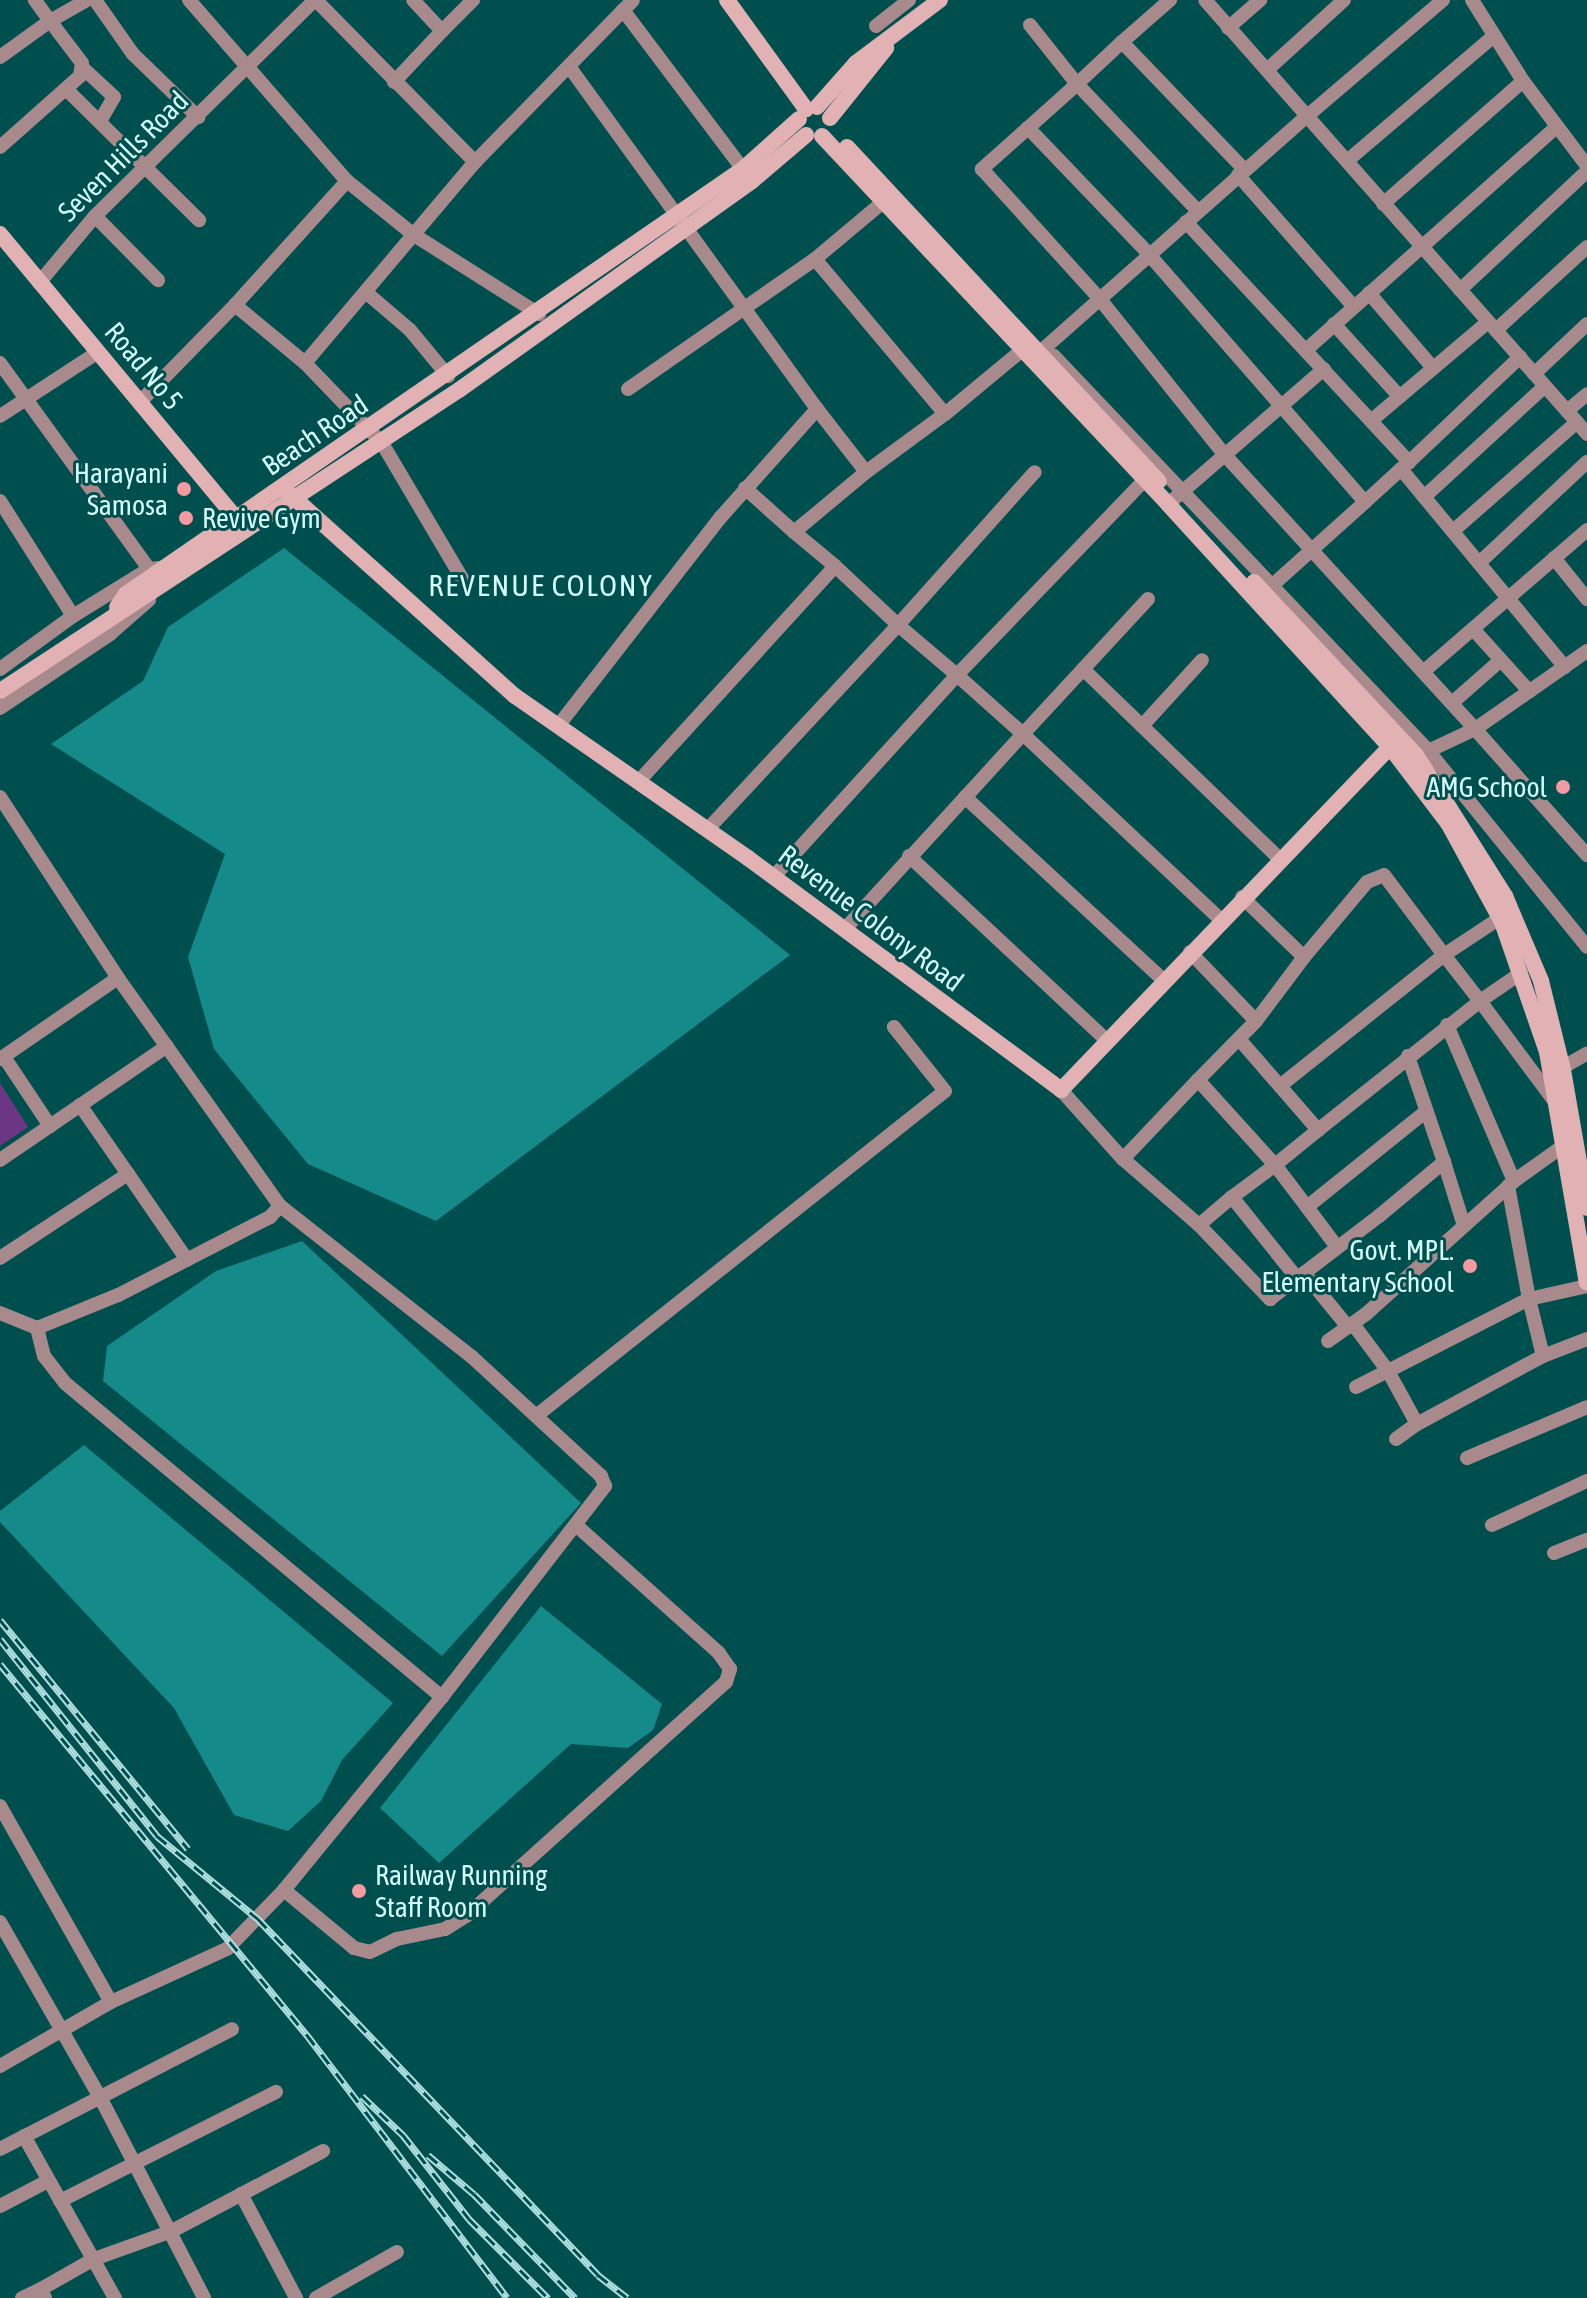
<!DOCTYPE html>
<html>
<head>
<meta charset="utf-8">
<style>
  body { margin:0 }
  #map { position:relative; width:1587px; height:2298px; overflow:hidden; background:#004f4f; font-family:"Asap Condensed",sans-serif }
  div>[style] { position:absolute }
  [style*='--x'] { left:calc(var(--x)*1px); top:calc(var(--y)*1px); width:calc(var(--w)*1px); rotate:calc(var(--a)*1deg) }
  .green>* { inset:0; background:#6d3685 }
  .water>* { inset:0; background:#148a8a }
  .street>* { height:14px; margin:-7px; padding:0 7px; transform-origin:7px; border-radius:7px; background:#a98a8c }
  .secondary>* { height:16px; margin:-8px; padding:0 8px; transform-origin:8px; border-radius:8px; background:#e2b1b4 }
  .rail>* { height:7px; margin-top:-3.5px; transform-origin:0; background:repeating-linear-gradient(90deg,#004f4f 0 12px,#afdfde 0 24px); box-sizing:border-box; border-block:2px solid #afdfde }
  .dots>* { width:22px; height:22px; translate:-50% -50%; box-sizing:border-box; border:4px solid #004f4f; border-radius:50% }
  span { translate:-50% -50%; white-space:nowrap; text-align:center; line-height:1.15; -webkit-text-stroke:6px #004f4f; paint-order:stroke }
  .street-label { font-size:28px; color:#d5fefd }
  .poi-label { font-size:28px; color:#d5fefd }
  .right { translate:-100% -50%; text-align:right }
  .left { translate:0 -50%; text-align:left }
  .neighbourhood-label { font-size:30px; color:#d5fefd; letter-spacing:2px }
</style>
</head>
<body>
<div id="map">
  <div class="green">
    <i style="clip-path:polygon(0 1083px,28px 1127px,0 1146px)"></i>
  </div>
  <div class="water">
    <i style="clip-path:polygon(284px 548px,790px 955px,436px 1221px,308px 1164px,214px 1049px,188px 957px,225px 854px,51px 744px,143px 681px,168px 627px)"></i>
    <i style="clip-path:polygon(302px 1241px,581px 1503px,442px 1656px,103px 1381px,107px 1346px,216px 1271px)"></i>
    <i style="clip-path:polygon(84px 1445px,393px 1703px,342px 1760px,321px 1801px,288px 1831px,234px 1815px,174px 1708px,0 1522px,0 1511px)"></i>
    <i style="clip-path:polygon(541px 1606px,662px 1704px,653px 1730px,628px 1748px,571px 1744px,439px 1863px,380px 1808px)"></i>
  </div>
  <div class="street">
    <i style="--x:95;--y:0;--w:66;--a:54.9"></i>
    <i style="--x:133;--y:54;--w:91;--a:44.1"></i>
    <i style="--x:189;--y:0;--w:240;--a:48.9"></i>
    <i style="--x:1443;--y:0;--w:179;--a:139.5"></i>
    <i style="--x:1307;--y:116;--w:424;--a:48.6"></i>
    <i style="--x:1472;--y:0;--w:96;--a:57.8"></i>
    <i style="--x:1523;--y:81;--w:106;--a:53"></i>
    <i style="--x:623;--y:10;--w:199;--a:53"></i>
    <i style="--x:1030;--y:25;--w:75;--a:51.5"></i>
    <i style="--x:1077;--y:84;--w:62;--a:-43"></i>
    <i style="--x:1122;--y:42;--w:176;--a:46.2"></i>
    <i style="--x:876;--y:26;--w:42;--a:-38.2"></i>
    <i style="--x:1228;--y:28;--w:43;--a:-41.2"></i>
    <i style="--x:442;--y:31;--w:44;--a:-45"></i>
    <i style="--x:1122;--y:42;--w:64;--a:-41.2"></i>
    <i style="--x:0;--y:57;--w:62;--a:-35.8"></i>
    <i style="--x:50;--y:21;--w:26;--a:-126"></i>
    <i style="--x:84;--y:69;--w:41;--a:43"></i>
    <i style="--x:114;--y:97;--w:28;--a:120"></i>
    <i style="--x:1267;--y:70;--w:104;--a:-42.3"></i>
    <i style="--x:394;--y:82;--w:70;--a:-46.7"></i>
    <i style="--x:442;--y:31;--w:42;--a:-133.1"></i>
    <i style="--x:66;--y:89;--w:187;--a:44.6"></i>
    <i style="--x:1028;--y:128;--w:66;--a:-41.9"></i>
    <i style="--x:1077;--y:84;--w:175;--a:46.4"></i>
    <i style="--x:0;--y:147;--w:107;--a:-41.6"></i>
    <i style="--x:80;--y:76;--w:13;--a:-81"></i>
    <i style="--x:82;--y:63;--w:53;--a:-127.3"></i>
    <i style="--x:50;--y:21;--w:43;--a:-29.6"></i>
    <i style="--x:1347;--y:161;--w:193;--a:-40.4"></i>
    <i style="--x:475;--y:162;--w:226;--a:-45.7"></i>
    <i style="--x:1238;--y:175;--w:174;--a:48.7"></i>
    <i style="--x:1383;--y:204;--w:186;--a:-41.3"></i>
    <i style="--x:95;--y:216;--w:90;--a:45.5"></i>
    <i style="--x:1186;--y:222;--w:328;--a:47.1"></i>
    <i style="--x:1409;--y:462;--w:11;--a:139"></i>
    <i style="--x:1401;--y:469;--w:257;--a:50.4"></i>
    <i style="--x:815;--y:259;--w:202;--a:50"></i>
    <i style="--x:945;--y:414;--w:99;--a:-39.7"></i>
    <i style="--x:39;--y:283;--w:87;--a:-50.1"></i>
    <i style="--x:95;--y:216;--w:308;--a:-44.5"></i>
    <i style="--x:1460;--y:290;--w:174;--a:-43.1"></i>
    <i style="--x:1369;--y:293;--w:99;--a:49.5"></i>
    <i style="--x:368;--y:294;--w:55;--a:40.6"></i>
    <i style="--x:410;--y:330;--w:60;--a:50.4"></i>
    <i style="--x:235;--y:305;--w:167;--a:-47.9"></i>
    <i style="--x:347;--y:181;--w:86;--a:38.9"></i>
    <i style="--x:414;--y:235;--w:148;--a:32.3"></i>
    <i style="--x:1334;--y:324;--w:98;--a:47.9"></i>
    <i style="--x:1496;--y:330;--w:123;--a:-42.4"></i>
    <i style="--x:1306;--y:350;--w:335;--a:-41.7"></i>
    <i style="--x:1044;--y:358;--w:10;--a:-11"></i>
    <i style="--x:1054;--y:356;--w:540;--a:46.5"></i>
    <i style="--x:1426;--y:748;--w:256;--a:51"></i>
    <i style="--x:1031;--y:360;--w:368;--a:-41.5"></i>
    <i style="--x:1307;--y:116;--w:154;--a:-131.3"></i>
    <i style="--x:0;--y:363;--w:254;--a:54.1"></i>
    <i style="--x:149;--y:569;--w:18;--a:-6"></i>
    <i style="--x:305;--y:363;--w:263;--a:-49.8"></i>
    <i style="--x:475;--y:162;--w:227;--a:-134.5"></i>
    <i style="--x:1534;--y:374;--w:73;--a:-43.3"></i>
    <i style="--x:628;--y:389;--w:228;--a:-34.8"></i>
    <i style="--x:815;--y:259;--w:89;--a:-40"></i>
    <i style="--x:140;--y:402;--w:136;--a:-45.6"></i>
    <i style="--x:235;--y:305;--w:91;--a:39.6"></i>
    <i style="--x:305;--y:363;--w:111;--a:46.1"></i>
    <i style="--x:382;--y:443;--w:159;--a:59.4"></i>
    <i style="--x:1567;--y:411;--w:26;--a:-40"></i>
    <i style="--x:0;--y:416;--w:117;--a:-33.1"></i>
    <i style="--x:1372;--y:420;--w:152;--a:-40.2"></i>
    <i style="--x:1409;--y:462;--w:153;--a:-43.4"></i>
    <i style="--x:1401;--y:469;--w:49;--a:137.5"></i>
    <i style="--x:1365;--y:502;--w:329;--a:-131.1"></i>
    <i style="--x:1149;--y:254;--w:175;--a:-133.8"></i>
    <i style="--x:1028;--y:128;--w:62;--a:138.3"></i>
    <i style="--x:982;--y:169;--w:174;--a:47.8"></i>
    <i style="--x:1099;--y:298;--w:200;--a:51.3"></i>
    <i style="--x:1224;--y:454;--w:372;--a:47.6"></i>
    <i style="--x:1475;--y:729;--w:75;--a:154.8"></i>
    <i style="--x:866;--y:472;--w:98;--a:-36.3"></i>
    <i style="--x:745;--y:488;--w:66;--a:41.9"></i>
    <i style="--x:794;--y:532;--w:94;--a:-39.8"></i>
    <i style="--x:866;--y:472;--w:80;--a:-127.9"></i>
    <i style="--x:1424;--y:497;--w:164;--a:-42.5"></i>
    <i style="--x:1175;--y:498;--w:197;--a:-40.9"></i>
    <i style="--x:0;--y:501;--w:136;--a:57.6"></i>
    <i style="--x:73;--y:616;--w:89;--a:-31.7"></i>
    <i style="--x:1453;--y:531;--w:165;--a:-41.3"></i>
    <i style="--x:1554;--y:558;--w:53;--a:51.2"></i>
    <i style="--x:1479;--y:563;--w:148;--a:-43.1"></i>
    <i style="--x:835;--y:566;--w:86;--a:43.1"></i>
    <i style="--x:898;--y:625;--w:205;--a:-48.2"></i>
    <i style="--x:1267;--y:590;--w:132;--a:-41.9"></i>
    <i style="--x:1148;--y:599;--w:184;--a:132.8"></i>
    <i style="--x:1023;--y:734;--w:270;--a:43.2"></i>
    <i style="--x:1473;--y:629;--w:84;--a:47.9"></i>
    <i style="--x:1587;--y:651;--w:136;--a:145.1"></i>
    <i style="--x:1475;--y:729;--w:169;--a:48.4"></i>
    <i style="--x:0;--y:669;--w:90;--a:-36"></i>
    <i style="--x:1083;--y:669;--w:272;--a:44"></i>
    <i style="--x:1423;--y:672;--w:217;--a:-40.9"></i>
    <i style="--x:1452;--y:703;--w:65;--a:-41.3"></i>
    <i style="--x:0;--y:708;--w:133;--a:-33.9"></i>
    <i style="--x:110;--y:634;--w:52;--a:-41.1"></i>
    <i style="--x:558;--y:726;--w:264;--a:-52.1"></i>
    <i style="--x:720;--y:518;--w:146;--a:-48.3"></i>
    <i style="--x:817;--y:409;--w:422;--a:-125.9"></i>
    <i style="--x:1142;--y:726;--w:89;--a:-47.7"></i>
    <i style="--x:638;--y:782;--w:292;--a:-47.6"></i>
    <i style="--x:835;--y:566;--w:53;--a:-140.3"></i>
    <i style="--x:0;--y:797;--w:216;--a:56.9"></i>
    <i style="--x:118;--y:978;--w:280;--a:54.6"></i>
    <i style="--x:280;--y:1206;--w:15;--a:132"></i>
    <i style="--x:270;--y:1217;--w:171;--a:152.8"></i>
    <i style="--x:118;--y:1295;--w:87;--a:157.8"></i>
    <i style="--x:37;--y:1328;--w:40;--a:-158"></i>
    <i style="--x:965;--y:797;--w:270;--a:42.7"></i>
    <i style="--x:707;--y:830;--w:280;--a:-47"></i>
    <i style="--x:898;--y:625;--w:77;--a:40.3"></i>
    <i style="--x:957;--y:675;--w:273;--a:132.3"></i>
    <i style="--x:909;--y:856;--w:270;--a:43"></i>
    <i style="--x:1242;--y:897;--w:86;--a:44.1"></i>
    <i style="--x:1304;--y:957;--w:80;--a:126.9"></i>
    <i style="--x:844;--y:930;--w:265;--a:-47.6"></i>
    <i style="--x:1023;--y:734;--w:89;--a:-138.2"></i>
    <i style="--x:957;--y:675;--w:269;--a:-46.1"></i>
    <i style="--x:1190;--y:952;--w:95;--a:46.3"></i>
    <i style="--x:1256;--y:1021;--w:83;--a:134.5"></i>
    <i style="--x:1198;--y:1080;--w:115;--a:47.8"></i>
    <i style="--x:1275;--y:1165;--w:54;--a:143.3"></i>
    <i style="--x:1232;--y:1197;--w:104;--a:51.3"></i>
    <i style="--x:1304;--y:957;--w:98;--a:-50"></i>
    <i style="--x:1367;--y:882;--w:18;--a:-22"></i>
    <i style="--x:1384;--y:875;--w:100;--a:53.1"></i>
    <i style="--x:1444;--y:955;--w:67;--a:-33.5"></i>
    <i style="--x:1521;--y:973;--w:50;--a:145.7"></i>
    <i style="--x:1480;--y:1001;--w:126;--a:53.4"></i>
    <i style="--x:1447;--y:1025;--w:170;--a:66.8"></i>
    <i style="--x:1514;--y:1181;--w:60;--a:-35.5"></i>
    <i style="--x:1239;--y:1039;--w:121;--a:49"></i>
    <i style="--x:1318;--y:1130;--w:207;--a:-38.5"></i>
    <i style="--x:1480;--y:1001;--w:58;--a:-128"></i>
    <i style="--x:1444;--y:955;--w:210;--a:141.4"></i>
    <i style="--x:4;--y:1057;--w:83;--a:56.3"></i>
    <i style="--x:0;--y:1059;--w:143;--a:-34.5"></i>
    <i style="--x:1553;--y:1073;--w:39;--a:-30"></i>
    <i style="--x:1061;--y:1090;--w:93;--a:48.1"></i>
    <i style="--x:1123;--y:1159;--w:101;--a:41"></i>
    <i style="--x:1199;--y:1225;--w:43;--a:-40.3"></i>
    <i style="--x:80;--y:1105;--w:84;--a:55.2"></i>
    <i style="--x:1123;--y:1159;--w:109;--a:-46.5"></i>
    <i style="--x:0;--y:1160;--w:202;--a:-34.3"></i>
    <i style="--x:1444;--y:1162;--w:67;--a:72.6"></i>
    <i style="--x:1307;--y:1207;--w:53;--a:-127.3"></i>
    <i style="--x:1275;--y:1165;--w:55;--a:-39.1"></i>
    <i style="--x:1199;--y:1225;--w:103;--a:46.2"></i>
    <i style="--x:1270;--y:1299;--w:137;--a:-37.3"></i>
    <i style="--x:1379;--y:1216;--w:85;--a:-39.7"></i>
    <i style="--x:1444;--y:1162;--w:112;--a:-108.8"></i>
    <i style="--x:1337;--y:1247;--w:50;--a:-126.9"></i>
    <i style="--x:1307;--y:1207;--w:151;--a:-38.8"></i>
    <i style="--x:0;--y:1258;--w:153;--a:-33.3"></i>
    <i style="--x:128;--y:1174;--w:104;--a:55.5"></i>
    <i style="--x:1304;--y:1273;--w:70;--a:50.8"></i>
    <i style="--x:1353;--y:1324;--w:59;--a:53.3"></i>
    <i style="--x:1388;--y:1371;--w:158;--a:-27.1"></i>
    <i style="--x:1529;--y:1299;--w:115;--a:-100.5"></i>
    <i style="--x:37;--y:1328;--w:29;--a:76"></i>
    <i style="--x:44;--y:1356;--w:34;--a:52"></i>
    <i style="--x:65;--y:1383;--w:491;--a:39.8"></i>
    <i style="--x:1328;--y:1341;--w:47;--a:-35.4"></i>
    <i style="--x:1366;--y:1314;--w:199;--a:-41.9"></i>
    <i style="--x:1543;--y:1356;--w:47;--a:-21.1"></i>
    <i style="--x:1356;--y:1387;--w:36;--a:-27"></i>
    <i style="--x:1388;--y:1371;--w:60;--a:61.3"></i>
    <i style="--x:1417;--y:1424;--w:143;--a:-28.4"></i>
    <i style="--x:1543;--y:1356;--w:59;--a:-103.8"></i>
    <i style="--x:1529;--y:1299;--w:59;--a:-12.6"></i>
    <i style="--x:536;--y:1416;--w:522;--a:-38.47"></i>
    <i style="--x:945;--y:1091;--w:82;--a:-128.6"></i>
    <i style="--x:1396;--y:1439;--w:26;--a:-36"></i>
    <i style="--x:1467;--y:1458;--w:130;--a:-23"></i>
    <i style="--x:1492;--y:1525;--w:105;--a:-24.9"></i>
    <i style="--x:1554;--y:1553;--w:35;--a:-22"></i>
    <i style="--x:0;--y:1806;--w:225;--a:60.5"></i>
    <i style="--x:284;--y:1890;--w:91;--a:39.6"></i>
    <i style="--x:354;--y:1948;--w:16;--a:14"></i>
    <i style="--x:370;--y:1952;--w:30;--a:-26"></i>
    <i style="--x:397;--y:1939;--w:49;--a:-11.8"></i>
    <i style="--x:445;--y:1929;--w:25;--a:-32"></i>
    <i style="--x:466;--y:1916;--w:350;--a:-42"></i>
    <i style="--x:726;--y:1682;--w:14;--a:-73"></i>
    <i style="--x:730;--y:1669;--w:19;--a:-125"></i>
    <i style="--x:719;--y:1653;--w:189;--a:-138.2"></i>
    <i style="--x:0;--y:1922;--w:202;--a:60.3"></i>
    <i style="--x:100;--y:2097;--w:226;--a:62.6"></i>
    <i style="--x:0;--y:2066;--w:128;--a:-30"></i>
    <i style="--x:111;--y:2002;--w:128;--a:-24.6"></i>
    <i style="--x:227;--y:1949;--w:82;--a:-46"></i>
    <i style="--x:284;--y:1890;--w:249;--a:-50.7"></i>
    <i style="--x:442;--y:1697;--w:267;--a:-52.3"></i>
    <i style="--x:605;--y:1486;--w:11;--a:-112"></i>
    <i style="--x:601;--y:1476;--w:176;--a:-137.3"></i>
    <i style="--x:472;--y:1357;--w:244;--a:-141.8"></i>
    <i style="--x:24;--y:2136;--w:186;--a:60.7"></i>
    <i style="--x:0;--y:2149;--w:261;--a:-27.3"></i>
    <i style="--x:241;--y:2194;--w:118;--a:62.1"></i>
    <i style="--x:60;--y:2201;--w:242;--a:-26.8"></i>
    <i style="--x:0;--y:2206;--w:54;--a:-27.5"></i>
    <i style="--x:22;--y:2298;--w:21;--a:-25"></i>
    <i style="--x:45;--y:2298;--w:10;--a:-114"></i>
    <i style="--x:41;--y:2289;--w:61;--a:-29.5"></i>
    <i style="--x:94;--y:2259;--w:83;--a:-19.7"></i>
    <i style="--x:172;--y:2231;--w:171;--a:-27.9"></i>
    <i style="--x:316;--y:2298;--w:93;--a:-29.6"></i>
  </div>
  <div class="secondary">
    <i style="--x:727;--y:0;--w:135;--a:54.1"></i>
    <i style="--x:817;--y:107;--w:59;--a:-48.4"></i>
    <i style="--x:856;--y:63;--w:105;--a:-36.9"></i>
    <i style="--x:830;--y:118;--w:90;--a:-51.3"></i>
    <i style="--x:822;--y:136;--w:505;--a:46.76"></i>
    <i style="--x:1168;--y:504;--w:329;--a:47.6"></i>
    <i style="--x:1390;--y:747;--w:96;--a:52.7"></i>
    <i style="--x:1448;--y:823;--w:113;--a:61.4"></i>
    <i style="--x:1502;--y:922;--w:138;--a:70.9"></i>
    <i style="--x:1547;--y:1052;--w:234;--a:80.2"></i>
    <i style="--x:847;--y:147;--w:457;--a:47"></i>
    <i style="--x:0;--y:234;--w:382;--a:50.3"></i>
    <i style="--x:283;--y:488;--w:312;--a:41.9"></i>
    <i style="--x:515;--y:696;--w:284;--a:34.8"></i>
    <i style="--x:748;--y:858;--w:390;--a:36.5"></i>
    <i style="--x:1061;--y:1090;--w:475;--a:-46.2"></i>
    <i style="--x:1254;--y:582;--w:237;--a:46.9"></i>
    <i style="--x:1416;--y:755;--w:167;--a:57.7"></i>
    <i style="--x:1505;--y:896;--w:92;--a:67"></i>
    <i style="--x:1541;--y:981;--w:92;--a:76.1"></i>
    <i style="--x:1563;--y:1070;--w:140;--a:80.1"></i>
    <i style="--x:117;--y:607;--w:16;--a:-55"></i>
    <i style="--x:126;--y:594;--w:749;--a:-34.56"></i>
    <i style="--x:743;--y:169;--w:75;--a:-41.8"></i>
    <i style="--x:0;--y:691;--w:549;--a:-33.26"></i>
    <i style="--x:459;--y:390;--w:360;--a:-35.5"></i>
    <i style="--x:752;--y:181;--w:71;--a:-40.4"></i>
  </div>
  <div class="rail">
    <i style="--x:0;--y:1620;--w:296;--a:50.6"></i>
    <i style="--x:0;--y:1639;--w:252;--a:51.4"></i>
    <i style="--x:157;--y:1836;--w:131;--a:39.4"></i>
    <i style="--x:258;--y:1919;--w:492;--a:46.3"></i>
    <i style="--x:598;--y:2275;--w:37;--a:38"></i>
    <i style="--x:0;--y:1664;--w:482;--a:50.4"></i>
    <i style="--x:307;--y:2035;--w:330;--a:52.7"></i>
    <i style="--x:362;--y:2096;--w:57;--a:43.6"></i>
    <i style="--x:403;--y:2135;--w:107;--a:51.8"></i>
    <i style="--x:469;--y:2219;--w:112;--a:45"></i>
    <i style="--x:428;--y:2155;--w:60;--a:40.3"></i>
    <i style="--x:474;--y:2194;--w:145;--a:45.8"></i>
  </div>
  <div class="dots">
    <i style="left:184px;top:489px;background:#f49aa1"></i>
    <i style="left:186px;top:518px;background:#f49aa1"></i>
    <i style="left:1563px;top:787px;background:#f49aa1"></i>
    <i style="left:1470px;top:1266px;background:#f49aa1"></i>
    <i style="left:359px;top:1891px;background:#f49aa1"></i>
  </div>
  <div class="street-label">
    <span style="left:123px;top:156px;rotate:-45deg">Seven Hills Road</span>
    <span style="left:144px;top:366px;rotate:50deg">Road No 5</span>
    <span style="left:315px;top:435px;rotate:-34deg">Beach Road</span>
    <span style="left:871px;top:918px;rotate:37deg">Revenue Colony Road</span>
  </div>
  <div class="poi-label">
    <span class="right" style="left:168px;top:489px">Harayani<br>Samosa</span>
    <span class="left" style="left:202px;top:518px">Revive Gym</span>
    <span class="right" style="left:1547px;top:787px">AMG School</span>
    <span class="right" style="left:1454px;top:1266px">Govt. MPL.<br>Elementary School</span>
    <span class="left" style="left:375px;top:1891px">Railway Running<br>Staff Room</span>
  </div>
  <div class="neighbourhood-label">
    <span style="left:541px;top:585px">REVENUE COLONY</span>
  </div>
</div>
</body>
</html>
